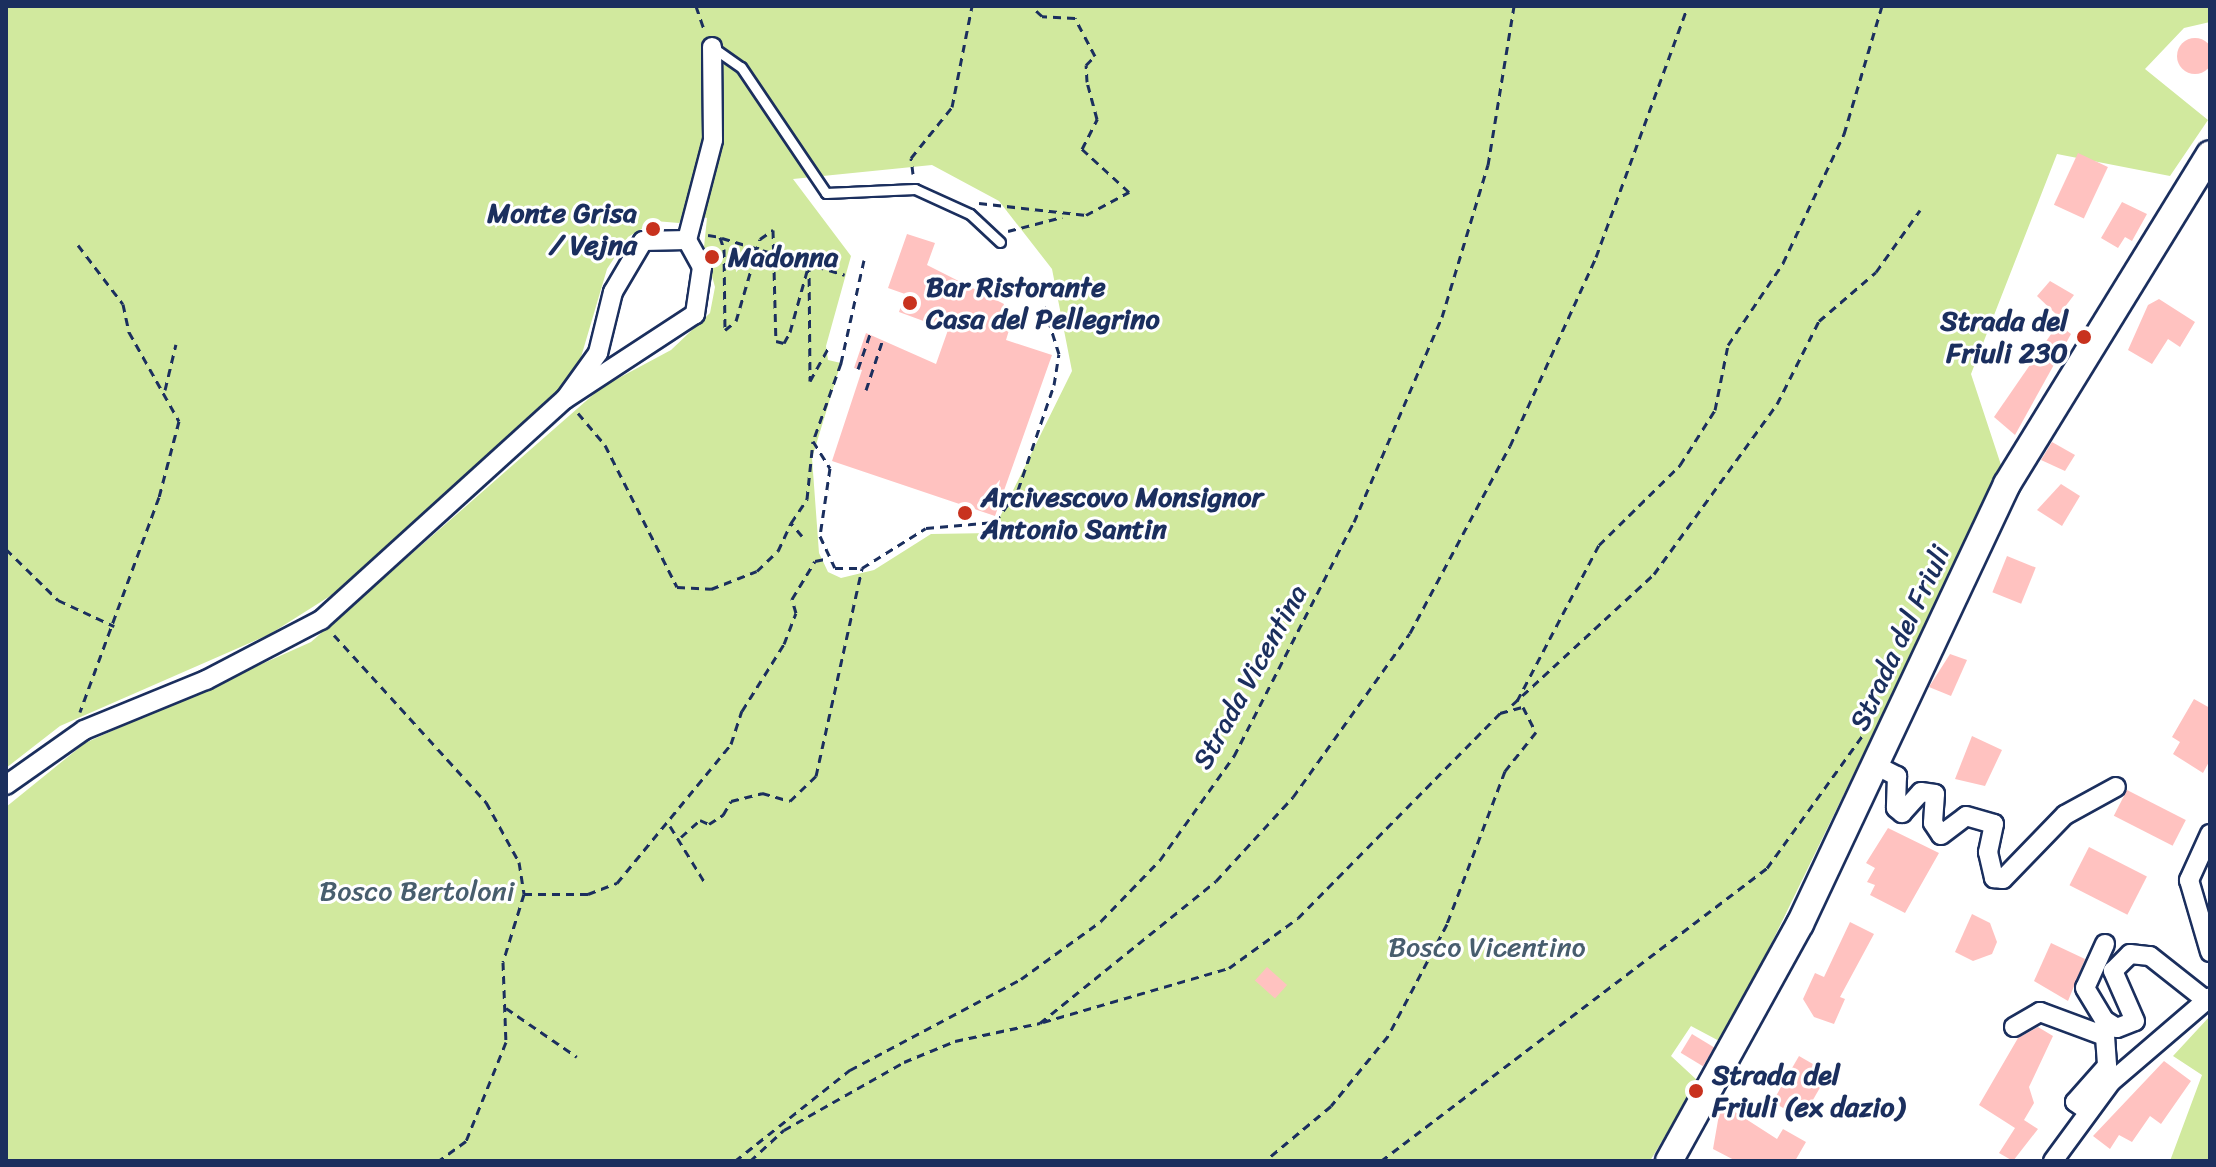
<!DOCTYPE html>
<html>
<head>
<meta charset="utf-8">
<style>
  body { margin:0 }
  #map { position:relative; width:2216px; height:1167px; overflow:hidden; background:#fff; font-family:Sriracha,sans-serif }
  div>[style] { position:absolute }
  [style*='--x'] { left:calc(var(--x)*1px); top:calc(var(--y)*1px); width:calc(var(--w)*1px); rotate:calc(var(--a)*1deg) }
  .green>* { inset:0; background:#d1e99e }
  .building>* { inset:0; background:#ffc2c0; transform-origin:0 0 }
  .round { border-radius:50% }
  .path>* { height:3px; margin-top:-1.5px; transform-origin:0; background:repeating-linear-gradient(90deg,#1b2f5e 0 8px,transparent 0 14px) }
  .roads { filter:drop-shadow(2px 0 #1b2f5e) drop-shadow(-2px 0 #1b2f5e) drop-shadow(0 2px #1b2f5e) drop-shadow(0 -2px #1b2f5e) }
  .lane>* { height:9px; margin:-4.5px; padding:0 4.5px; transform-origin:4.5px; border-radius:4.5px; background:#fff }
  .street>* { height:18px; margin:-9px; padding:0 9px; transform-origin:9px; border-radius:9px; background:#fff }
  .secondary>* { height:26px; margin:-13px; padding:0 13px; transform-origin:13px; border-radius:13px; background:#fff }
  .dots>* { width:22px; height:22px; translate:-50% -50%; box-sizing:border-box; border:4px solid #fff; border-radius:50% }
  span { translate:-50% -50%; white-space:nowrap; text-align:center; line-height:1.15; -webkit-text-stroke:6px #fff; paint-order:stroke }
  .poi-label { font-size:28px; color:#1b2f5e; font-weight:700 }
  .right { translate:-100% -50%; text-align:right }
  .left { translate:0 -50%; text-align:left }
  .street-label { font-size:28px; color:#1b2f5e }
  .park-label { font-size:28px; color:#485e6e }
  .frame { position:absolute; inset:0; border:8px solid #1b2f5e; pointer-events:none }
</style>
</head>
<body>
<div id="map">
  <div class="green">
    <i style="clip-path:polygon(evenodd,6px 6px,2210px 6px,2210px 22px,2184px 28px,2145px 69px,2208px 120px,2170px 176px,2057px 154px,1971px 374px,2002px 468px,1723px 1043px,1691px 1026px,1671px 1056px,1698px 1081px,1650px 1161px,6px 1161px,6px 807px,85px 743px,311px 642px,602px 387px,671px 350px,710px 313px,715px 287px,704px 247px,707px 218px,686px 213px,679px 223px,655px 221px,628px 237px,607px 269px,579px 364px,563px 388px,338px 591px,270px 634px,60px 726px,6px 768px,6px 6px,932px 165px,999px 201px,1052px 269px,1072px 371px,992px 533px,931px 534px,874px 570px,841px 578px,828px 572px,819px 553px,812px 458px,841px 363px,828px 360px,826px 346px,851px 256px,793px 179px,932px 165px)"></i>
    <i style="clip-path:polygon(2210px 1016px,2210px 1161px,2170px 1161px,2202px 1075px,2173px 1056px)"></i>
  </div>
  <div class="building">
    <i class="round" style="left:2177px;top:38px;width:36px;height:36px"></i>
    <i style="left:2078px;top:153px;width:33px;height:57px;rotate:25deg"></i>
    <i style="clip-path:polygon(2122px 202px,2147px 214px,2132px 241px,2125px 237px,2118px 248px,2101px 238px)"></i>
    <i style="clip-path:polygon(907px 234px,935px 243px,927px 265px,1004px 304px,1002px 310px,1014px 314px,1006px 340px,1052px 355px,995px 516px,832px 461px,862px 370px,854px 368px,866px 333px,936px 364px,948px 330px,899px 312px,905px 294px,888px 288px)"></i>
    <i style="clip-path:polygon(2050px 281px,2074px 295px,2058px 316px,2037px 296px)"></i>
    <i style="clip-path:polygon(2159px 299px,2195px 322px,2180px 347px,2168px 339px,2152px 364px,2128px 350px,2148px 305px)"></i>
    <i style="clip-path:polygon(2058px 324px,2071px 334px,2015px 435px,1994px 417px)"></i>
    <i style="clip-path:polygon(2052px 442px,2075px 455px,2065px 471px,2041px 460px)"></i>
    <i style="clip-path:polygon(2061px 484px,2080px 496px,2062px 526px,2037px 510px)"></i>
    <i style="left:2007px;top:556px;width:31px;height:39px;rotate:22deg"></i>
    <i style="clip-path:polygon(1950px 654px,1967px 660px,1951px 696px,1929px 687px)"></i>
    <i style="clip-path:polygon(2194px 699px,2210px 708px,2210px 760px,2203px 773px,2173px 754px,2180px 742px,2172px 737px)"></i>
    <i style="clip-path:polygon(1972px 736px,2002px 750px,1985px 786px,1955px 779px)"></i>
    <i style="left:2127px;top:790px;width:66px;height:29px;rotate:27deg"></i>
    <i style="clip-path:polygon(1888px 828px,1939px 853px,1905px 913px,1870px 895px,1875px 885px,1867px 882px,1875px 868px,1866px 863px)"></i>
    <i style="left:2089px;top:847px;width:65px;height:43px;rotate:27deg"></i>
    <i style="clip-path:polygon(1972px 914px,1990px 923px,1997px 942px,1992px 954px,1973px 961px,1955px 952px)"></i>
    <i style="clip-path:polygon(1850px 922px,1874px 934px,1840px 997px,1845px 999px,1834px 1024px,1814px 1017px,1803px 999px,1815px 973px,1824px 977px)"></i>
    <i style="clip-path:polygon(2051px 943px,2085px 959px,2068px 1001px,2034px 981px)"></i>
    <i style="left:1267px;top:967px;width:27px;height:18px;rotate:42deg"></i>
    <i style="clip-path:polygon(2038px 1027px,2053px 1036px,2029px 1087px,2034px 1103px,2024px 1120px,2038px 1129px,2013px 1161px,1999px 1153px,2015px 1128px,1979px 1105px,2018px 1038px)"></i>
    <i style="left:1692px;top:1034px;width:26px;height:22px;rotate:31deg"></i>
    <i style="left:1799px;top:1056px;width:34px;height:53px;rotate:30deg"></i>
    <i style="clip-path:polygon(2164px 1061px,2191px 1081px,2161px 1124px,2150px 1116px,2132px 1142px,2119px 1135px,2110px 1149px,2093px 1136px)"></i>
    <i style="clip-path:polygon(1721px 1103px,1777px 1139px,1783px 1129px,1806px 1142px,1795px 1161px,1736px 1161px,1713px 1149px)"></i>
  </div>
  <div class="path">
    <i style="--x:696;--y:6;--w:24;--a:71"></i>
    <i style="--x:913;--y:174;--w:16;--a:-97"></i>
    <i style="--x:911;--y:158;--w:65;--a:-51.2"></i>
    <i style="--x:952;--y:107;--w:103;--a:-78.8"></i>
    <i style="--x:979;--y:203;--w:108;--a:6.4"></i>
    <i style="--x:1086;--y:215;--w:49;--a:-28.1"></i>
    <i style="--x:1129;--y:192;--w:64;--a:-137.5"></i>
    <i style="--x:1082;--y:149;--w:34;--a:-63"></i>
    <i style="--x:1097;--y:119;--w:38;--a:-105"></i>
    <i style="--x:1087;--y:82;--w:17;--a:-93"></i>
    <i style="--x:1086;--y:65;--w:13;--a:-45"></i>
    <i style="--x:1095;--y:56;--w:43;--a:-117.8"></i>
    <i style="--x:1075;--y:18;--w:33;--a:-177"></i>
    <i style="--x:1042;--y:16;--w:15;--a:-138"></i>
    <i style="--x:1008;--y:231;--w:56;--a:-14.5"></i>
    <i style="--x:708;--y:235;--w:12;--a:9"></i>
    <i style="--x:720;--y:237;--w:13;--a:72"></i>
    <i style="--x:724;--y:249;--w:81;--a:89.3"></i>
    <i style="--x:725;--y:330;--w:14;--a:-39"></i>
    <i style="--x:736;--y:321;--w:85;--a:-73.7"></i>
    <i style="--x:760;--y:239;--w:16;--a:-35"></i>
    <i style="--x:773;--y:230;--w:111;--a:88.5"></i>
    <i style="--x:776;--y:341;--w:8;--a:14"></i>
    <i style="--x:784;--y:343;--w:13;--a:-61"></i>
    <i style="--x:790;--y:332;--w:71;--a:-74.4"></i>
    <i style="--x:809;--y:264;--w:117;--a:89.5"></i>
    <i style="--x:810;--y:381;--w:38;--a:-61"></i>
    <i style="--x:722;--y:238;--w:128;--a:16.7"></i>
    <i style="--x:78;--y:245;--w:74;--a:52.7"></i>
    <i style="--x:123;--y:304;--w:29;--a:78"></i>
    <i style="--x:129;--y:332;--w:102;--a:60.7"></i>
    <i style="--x:179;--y:421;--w:79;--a:104.7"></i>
    <i style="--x:159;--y:497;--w:229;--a:110.2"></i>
    <i style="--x:864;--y:260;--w:106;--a:102.6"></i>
    <i style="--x:841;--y:363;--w:83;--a:109.7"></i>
    <i style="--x:813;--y:441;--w:32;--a:58"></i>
    <i style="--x:830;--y:468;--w:69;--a:98.4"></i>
    <i style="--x:820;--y:536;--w:35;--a:65"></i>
    <i style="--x:835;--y:568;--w:27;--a:0"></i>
    <i style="--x:862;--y:568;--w:75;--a:-32"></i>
    <i style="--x:926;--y:528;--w:69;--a:-5"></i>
    <i style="--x:995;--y:522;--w:39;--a:-54"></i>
    <i style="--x:1018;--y:490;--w:111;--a:-71.1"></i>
    <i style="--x:1054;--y:385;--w:31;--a:-81"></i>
    <i style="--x:1059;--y:354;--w:53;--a:-107.4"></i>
    <i style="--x:858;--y:369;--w:37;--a:-71"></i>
    <i style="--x:165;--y:390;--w:47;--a:-76.6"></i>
    <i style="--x:866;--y:390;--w:54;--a:-71.6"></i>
    <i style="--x:578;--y:413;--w:42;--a:49.8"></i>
    <i style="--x:605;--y:445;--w:159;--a:63.1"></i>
    <i style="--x:677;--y:587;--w:34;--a:3"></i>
    <i style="--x:711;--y:589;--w:49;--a:-21.4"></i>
    <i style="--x:757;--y:571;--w:29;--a:-44"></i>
    <i style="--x:778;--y:551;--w:31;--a:-65"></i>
    <i style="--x:802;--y:536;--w:17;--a:-130"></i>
    <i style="--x:791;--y:523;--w:29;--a:-56"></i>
    <i style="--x:807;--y:499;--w:58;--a:-84.1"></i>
    <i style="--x:6;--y:549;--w:73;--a:44.4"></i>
    <i style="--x:58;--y:600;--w:62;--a:24.9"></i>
    <i style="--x:334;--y:635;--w:226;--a:47.7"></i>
    <i style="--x:486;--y:802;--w:68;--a:61.2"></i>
    <i style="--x:519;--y:862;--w:32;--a:81"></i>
    <i style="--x:524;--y:894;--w:71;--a:107.2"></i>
    <i style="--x:503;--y:962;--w:80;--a:87.9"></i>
    <i style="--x:506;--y:1042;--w:107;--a:112"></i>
    <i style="--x:466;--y:1141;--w:34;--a:144"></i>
    <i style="--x:1517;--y:701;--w:176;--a:-62.3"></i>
    <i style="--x:1599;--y:545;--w:114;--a:-44.6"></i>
    <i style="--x:1680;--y:465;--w:65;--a:-57.5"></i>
    <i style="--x:1715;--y:410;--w:66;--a:-78.7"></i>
    <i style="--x:1728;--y:345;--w:99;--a:-56.1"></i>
    <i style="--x:1783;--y:263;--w:143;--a:-64.7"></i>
    <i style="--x:1844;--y:134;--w:134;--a:-73.5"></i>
    <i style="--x:1512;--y:705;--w:193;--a:-42.7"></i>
    <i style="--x:1654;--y:574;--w:210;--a:-54.1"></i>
    <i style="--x:1777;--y:404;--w:93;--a:-63.2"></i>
    <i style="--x:1819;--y:321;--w:75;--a:-40.7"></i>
    <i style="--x:1876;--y:272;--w:76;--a:-54.6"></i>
    <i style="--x:670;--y:826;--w:67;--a:58.4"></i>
    <i style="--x:681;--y:837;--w:25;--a:-42"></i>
    <i style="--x:700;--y:820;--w:10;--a:24"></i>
    <i style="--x:709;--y:824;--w:17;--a:-33"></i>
    <i style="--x:723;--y:815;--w:16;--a:-60"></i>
    <i style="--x:731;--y:801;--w:32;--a:-14"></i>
    <i style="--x:762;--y:793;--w:29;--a:16"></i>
    <i style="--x:790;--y:801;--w:36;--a:-44"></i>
    <i style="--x:816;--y:776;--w:213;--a:-77.5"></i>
    <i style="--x:524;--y:894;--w:64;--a:0"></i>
    <i style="--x:588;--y:894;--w:31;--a:-21"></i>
    <i style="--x:617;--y:883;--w:180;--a:-50.6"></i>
    <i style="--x:731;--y:744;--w:35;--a:-72"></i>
    <i style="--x:742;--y:711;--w:79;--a:-57.9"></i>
    <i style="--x:784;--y:644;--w:33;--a:-69"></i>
    <i style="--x:796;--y:613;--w:15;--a:-106"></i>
    <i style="--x:792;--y:599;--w:44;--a:-58.8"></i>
    <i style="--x:815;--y:561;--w:10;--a:-11"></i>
    <i style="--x:506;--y:1008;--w:86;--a:34.6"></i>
    <i style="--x:1043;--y:1022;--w:194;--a:-16.2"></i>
    <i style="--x:1229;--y:968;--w:85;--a:-35.9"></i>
    <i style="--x:1298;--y:918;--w:288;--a:-45.4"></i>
    <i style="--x:1500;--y:713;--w:24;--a:-15"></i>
    <i style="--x:1523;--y:707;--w:28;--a:63"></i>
    <i style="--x:1536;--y:732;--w:50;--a:128.5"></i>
    <i style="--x:1505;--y:771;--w:164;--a:110.8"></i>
    <i style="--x:1447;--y:924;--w:127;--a:117.8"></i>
    <i style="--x:1388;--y:1036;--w:90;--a:129.2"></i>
    <i style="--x:1331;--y:1106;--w:86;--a:140.2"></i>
    <i style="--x:735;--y:1161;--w:147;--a:-38.4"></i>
    <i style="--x:850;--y:1070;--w:194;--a:-28"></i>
    <i style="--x:1021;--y:979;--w:99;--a:-35.9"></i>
    <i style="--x:1101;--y:921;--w:85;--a:-46"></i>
    <i style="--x:1160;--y:860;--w:128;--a:-54.6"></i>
    <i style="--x:1234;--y:756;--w:263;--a:-62.9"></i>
    <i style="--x:1354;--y:522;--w:223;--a:-66.8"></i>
    <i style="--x:1442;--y:317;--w:159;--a:-73.2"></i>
    <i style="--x:1488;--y:165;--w:161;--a:-80.7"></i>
    <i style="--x:750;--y:1161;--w:46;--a:-42.4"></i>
    <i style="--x:784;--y:1130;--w:138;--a:-29.5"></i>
    <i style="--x:904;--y:1062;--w:55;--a:-22.4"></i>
    <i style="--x:955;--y:1041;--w:87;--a:-12"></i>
    <i style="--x:1040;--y:1023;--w:226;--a:-38.9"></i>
    <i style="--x:1216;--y:881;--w:114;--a:-47.5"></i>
    <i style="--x:1293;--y:797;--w:201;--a:-54.5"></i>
    <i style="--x:1410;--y:633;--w:212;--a:-61.9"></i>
    <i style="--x:1510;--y:446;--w:208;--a:-65.5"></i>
    <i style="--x:1596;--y:257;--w:267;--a:-69.9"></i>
    <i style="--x:1381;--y:1161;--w:485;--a:-37.2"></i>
    <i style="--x:1767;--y:868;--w:164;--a:-54.2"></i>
  </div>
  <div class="roads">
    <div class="lane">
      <i style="--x:712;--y:47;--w:35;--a:35"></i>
      <i style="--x:741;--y:67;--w:152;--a:56"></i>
      <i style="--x:826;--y:193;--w:89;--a:-2.6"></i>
      <i style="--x:915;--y:189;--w:60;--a:24.4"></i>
      <i style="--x:970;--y:214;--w:41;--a:43"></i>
    </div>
    <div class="street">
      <i style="--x:687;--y:240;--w:103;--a:-75.4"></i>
      <i style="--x:713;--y:140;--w:93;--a:-90.6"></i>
      <i style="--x:1875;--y:765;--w:25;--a:27"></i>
      <i style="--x:1897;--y:776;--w:32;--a:92"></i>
      <i style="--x:1896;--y:808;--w:8;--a:40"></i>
      <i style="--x:1902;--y:813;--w:28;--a:-48"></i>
      <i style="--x:1921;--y:792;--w:14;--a:8"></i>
      <i style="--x:1935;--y:794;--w:29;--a:94"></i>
      <i style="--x:1933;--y:823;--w:14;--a:56"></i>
      <i style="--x:1941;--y:835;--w:31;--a:-37"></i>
      <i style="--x:1966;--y:816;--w:29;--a:16"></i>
      <i style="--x:1994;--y:824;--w:29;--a:102"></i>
      <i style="--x:1988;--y:852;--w:27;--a:77"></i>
      <i style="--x:1994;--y:878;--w:9;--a:6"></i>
      <i style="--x:2003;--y:879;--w:89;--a:-45.9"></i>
      <i style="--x:2065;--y:815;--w:58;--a:-28.8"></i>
      <i style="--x:6;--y:785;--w:95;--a:-35.2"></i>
      <i style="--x:84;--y:730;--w:132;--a:-22.3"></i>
      <i style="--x:206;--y:680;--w:130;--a:-27.6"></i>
      <i style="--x:321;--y:620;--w:329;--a:-42.2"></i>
      <i style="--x:565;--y:399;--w:57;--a:-54.3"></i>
      <i style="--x:598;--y:353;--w:63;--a:-76.2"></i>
      <i style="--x:613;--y:292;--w:59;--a:-59.5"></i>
      <i style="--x:643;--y:241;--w:44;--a:-1.3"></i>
      <i style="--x:687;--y:240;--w:31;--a:61"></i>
      <i style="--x:702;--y:267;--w:48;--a:98.5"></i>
      <i style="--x:695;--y:314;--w:155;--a:146.8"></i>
      <i style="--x:2210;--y:834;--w:51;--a:114.5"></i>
      <i style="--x:2189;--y:880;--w:75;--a:73.7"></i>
      <i style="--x:2105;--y:944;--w:48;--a:114.4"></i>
      <i style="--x:2085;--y:988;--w:37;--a:59"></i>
      <i style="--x:2104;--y:1020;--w:15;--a:32"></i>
      <i style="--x:2117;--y:1028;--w:19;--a:-21"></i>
      <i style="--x:2135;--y:1021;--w:55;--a:-113.7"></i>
      <i style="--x:2113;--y:971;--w:24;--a:-45"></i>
      <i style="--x:2130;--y:954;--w:20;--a:6"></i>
      <i style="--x:2150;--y:956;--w:73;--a:38.3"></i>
      <i style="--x:2014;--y:1027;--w:30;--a:-30"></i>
      <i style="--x:2040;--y:1012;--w:69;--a:20.3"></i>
      <i style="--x:2105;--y:1036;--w:30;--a:86"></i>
      <i style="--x:2107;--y:1066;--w:48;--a:131.6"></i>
      <i style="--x:2075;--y:1102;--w:16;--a:35"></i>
      <i style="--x:2053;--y:1161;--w:98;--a:-53.7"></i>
      <i style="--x:2111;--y:1082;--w:130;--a:-40.6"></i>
    </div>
    <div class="secondary">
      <i style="--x:1669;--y:1161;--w:271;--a:-61.1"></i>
      <i style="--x:1800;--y:924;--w:486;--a:-64.8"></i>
      <i style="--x:2007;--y:484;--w:387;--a:-58.4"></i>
    </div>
  </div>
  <div class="dots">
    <i style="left:653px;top:229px;background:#c8321e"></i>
    <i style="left:712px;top:257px;background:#c8321e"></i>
    <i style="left:910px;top:303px;background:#c8321e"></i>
    <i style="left:2084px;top:337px;background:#c8321e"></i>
    <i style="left:965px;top:513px;background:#c8321e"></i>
    <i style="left:1696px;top:1091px;background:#c8321e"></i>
  </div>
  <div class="poi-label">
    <span class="right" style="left:637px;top:229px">Monte Grisa<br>/ Vejna</span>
    <span class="left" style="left:728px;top:257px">Madonna</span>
    <span class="left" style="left:926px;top:303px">Bar Ristorante<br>Casa del Pellegrino</span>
    <span class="right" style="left:2068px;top:337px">Strada del<br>Friuli 230</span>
    <span class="left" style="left:981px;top:513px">Arcivescovo Monsignor<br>Antonio Santin</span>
    <span class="left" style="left:1712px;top:1091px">Strada del<br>Friuli (ex dazio)</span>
  </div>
  <div class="street-label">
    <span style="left:1900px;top:638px;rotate:-65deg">Strada del Friuli</span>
    <span style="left:1250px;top:677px;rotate:-61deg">Strada Vicentina</span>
  </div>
  <div class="park-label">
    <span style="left:417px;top:891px">Bosco Bertoloni</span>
    <span style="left:1487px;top:947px">Bosco Vicentino</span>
  </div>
  <div class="frame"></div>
</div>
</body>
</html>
